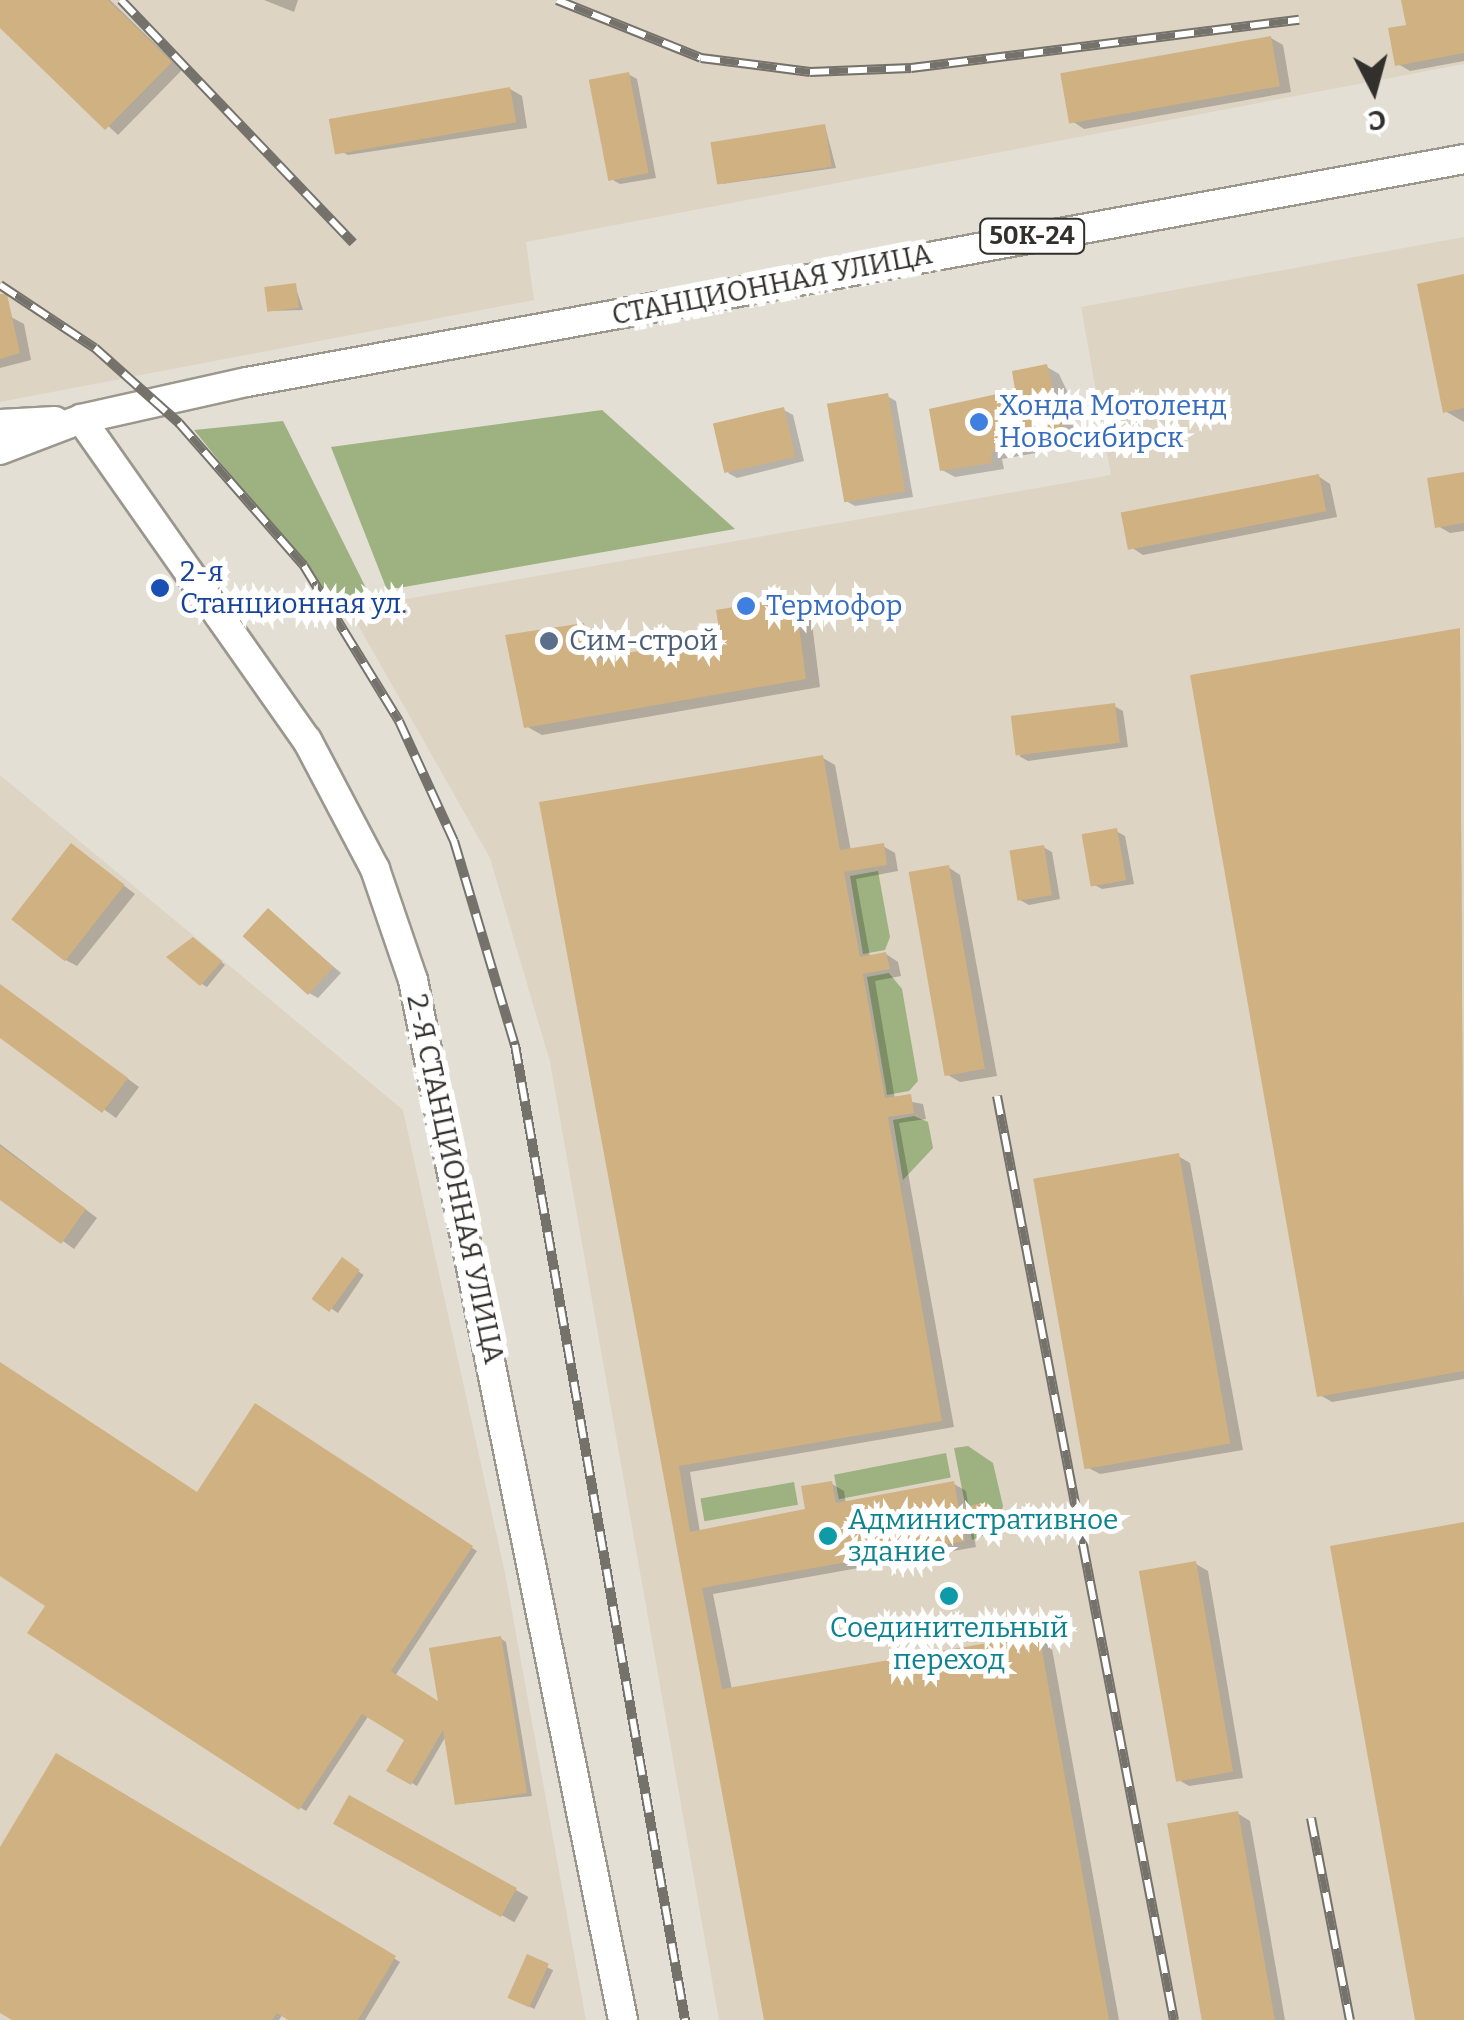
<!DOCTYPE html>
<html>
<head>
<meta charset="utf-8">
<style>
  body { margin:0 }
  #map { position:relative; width:1464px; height:2020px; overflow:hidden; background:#e4dfd5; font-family:Bitter,serif }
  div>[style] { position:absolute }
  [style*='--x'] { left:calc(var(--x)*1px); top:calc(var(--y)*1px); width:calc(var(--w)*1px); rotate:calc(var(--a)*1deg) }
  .built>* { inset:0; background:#ddd4c3 }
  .forest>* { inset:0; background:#9db280; transform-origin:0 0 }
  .shadow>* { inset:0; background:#0003; transform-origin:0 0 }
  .building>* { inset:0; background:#d0b181; transform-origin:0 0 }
  .roads { filter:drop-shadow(2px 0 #9b978d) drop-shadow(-2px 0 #9b978d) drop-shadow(0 2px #9b978d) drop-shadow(0 -2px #9b978d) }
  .primary>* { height:28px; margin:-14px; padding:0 14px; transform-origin:14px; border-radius:14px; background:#fff }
  .rail>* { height:10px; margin-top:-5px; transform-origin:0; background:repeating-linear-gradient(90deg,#fff 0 19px,#75726c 0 38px); box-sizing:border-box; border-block:2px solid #75726c }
  .dots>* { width:28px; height:28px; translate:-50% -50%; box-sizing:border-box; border:5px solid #fff; border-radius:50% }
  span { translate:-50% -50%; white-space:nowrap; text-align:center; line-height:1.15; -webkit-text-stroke:10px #fff; paint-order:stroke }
  .shield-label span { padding:2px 8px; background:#fff; border:2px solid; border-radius:8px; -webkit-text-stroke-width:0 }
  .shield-label { font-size:25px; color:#32302c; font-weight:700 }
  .street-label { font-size:28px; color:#32302c }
  .shop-label { font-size:28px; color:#366cbe }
  .left { translate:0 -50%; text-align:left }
  .transit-label { font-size:28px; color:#164399 }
  .service-label { font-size:28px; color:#4e5e75 }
  .culture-label { font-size:28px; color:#0d838f }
  .north { position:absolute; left:1324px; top:40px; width:100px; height:100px; -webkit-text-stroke:8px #fff; paint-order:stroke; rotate:174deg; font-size:28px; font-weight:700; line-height:40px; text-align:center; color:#32302c }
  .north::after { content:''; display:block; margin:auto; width:35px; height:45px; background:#32302c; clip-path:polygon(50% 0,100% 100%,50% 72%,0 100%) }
</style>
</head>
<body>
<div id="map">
  <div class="built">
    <i style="clip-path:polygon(0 0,1464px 0,1464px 64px,526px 242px,534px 300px,0 402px)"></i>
    <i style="clip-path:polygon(1464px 237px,1464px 2020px,719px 2020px,550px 1062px,490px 858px,349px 609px,1111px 475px,1081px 307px)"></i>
    <i style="clip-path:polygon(0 775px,403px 1110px,505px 1573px,586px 2020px,0 2020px)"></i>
  </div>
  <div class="forest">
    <i style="clip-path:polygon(602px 410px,735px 529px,387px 590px,331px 447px)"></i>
    <i style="clip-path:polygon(283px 421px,369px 594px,336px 605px,194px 430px)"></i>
    <i style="clip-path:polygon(878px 871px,890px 937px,885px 950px,863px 954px,850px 876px)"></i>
    <i style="clip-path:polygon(889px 973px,902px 989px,918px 1081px,909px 1091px,887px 1095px,867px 977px)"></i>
    <i style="clip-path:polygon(914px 1116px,928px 1122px,933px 1148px,903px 1180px,893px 1120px)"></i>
    <i style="clip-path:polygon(968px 1446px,993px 1463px,1003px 1506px,997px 1530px,972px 1540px,954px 1448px)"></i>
    <i style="left:946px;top:1453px;width:25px;height:114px;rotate:79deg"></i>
    <i style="left:794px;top:1482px;width:23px;height:95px;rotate:80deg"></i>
  </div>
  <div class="shadow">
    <i style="clip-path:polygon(0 0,110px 0,182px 70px,118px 135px,0 25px)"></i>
    <i style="clip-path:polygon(264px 0,298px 0,294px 12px)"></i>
    <i style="clip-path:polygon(1404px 0,1464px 0,1464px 61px,1410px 71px,1398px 64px,1409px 27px)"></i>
    <i style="clip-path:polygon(1271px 38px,1283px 45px,1291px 92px,1084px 129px,1072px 121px)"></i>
    <i style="clip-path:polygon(628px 74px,637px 79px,656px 178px,620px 184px,611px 179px)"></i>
    <i style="clip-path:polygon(510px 89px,522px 96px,527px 128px,348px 155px,335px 148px)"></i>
    <i style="clip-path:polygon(825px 126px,836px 168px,722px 184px)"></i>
    <i style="clip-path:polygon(1464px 277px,1464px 422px,1445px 411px)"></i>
    <i style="clip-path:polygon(295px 285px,303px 310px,270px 311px)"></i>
    <i style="clip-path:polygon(11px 317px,24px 324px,31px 360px,0 368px,0 321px)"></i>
    <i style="clip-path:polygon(1047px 367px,1059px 374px,1068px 393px,1077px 446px,1002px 459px,1004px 469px,955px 477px,942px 470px)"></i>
    <i style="clip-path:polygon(887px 396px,896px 401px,913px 497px,855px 506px,846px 501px)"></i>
    <i style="clip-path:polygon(784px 410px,793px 415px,804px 461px,737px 478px,728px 473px)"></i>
    <i style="clip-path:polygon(1464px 475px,1464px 531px,1450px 533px,1438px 526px)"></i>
    <i style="clip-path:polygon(1318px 476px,1330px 484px,1337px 517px,1143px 555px,1131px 547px)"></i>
    <i style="clip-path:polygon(795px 600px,810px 608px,820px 687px,542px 735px,526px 726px,584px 625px,600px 634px,605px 660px,723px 637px)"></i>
    <i style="clip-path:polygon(1460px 631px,1464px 1379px,1332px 1402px,1320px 1395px)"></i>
    <i style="clip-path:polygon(1114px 706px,1123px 711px,1128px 747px,1028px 761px,1019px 756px)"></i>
    <i style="clip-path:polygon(823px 758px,835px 765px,851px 851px,883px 846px,895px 853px,898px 871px,856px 879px,870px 957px,886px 954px,898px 962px,901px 976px,875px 981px,895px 1099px,923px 1104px,926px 1119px,899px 1123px,954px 1427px,690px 1472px,700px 1532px,808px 1511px,832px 1484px,844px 1491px,846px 1504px,954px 1484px,966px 1491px,969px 1509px,984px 1505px,1006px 1526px,1000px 1533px,973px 1531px,976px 1547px,713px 1594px,732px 1690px,1039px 1636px,1051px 1643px,1119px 2020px,769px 2020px,541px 804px)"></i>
    <i style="clip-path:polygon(1116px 831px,1125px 836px,1134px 884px,1102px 889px,1093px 884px)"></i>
    <i style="clip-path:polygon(72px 846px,135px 894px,77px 966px,64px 959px)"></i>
    <i style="clip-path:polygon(1043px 847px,1052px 852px,1060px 899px,1029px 905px,1020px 900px)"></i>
    <i style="clip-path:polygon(948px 867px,960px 875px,997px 1076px,960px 1082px,948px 1075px)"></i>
    <i style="clip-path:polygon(268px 911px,341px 973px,318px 998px,309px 993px)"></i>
    <i style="clip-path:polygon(199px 943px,225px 965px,207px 987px,202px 984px)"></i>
    <i style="clip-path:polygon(0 985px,139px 1087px,116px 1118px,0 1035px)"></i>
    <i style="clip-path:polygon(0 1144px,97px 1218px,74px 1249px,0 1196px)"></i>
    <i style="clip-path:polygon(1178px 1156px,1190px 1163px,1243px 1450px,1100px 1474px,1087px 1467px)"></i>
    <i style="left:343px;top:1261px;width:25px;height:46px;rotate:34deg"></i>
    <i style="clip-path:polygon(0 1365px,198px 1495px,256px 1407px,477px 1551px,395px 1676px,441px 1706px,500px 1638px,506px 1642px,532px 1796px,458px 1804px,446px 1736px,417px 1786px,390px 1770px,407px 1739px,369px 1715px,306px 1811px,31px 1632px,49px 1605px,0 1573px)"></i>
    <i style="clip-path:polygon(1196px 1564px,1208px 1571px,1243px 1778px,1189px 1786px,1177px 1779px)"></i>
    <i style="clip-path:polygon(57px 1757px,400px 1962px,365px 2020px,293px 2020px,283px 2014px,279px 2020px,17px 2020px,0 2010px,0 1852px)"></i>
    <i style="left:350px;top:1798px;width:204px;height:29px;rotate:29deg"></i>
    <i style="clip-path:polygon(1237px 1813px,1250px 1821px,1285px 2020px,1205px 2020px)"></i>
    <i style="left:528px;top:1958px;width:28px;height:43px;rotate:26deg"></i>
  </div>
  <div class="building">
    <i style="clip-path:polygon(0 0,108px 0,172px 62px,105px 130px,0 28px)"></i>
    <i style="clip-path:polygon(1401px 0,1464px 0,1464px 53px,1395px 66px,1388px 28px,1406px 25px)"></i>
    <i style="left:1271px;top:36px;width:51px;height:214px;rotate:80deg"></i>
    <i style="left:629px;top:72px;width:103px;height:41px;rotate:79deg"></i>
    <i style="left:510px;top:87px;width:36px;height:184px;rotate:80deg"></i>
    <i style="left:825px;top:124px;width:43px;height:116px;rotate:81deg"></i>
    <i style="clip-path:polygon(1464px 274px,1464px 408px,1443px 413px,1417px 284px)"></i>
    <i style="left:296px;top:283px;width:25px;height:32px;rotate:83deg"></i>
    <i style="clip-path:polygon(0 294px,7px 294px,20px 353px,0 359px)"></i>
    <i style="clip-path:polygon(1047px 364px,1066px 440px,991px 452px,992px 463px,940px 471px,929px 409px,1015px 390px,1012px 371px)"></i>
    <i style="left:888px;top:393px;width:100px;height:62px;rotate:80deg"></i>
    <i style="left:784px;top:407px;width:51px;height:73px;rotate:77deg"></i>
    <i style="clip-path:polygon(1464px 472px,1464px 523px,1435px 528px,1427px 478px)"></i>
    <i style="left:1319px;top:474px;width:38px;height:202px;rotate:79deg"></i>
    <i style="clip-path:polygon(795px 597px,806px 679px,524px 728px,505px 635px,584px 623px,592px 660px,720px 635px,716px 610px)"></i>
    <i style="clip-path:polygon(1460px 628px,1464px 1371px,1317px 1397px,1190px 675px)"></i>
    <i style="left:1115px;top:703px;width:40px;height:105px;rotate:83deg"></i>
    <i style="clip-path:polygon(823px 755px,840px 850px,884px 843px,887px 865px,844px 872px,860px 957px,886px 952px,890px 969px,863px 974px,885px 1098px,911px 1094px,914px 1113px,888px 1117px,942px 1421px,679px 1466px,690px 1532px,805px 1509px,801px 1486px,832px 1481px,836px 1503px,954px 1481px,959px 1509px,985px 1502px,995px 1519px,987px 1528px,962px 1526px,965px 1541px,702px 1588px,722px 1689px,1039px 1634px,1109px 2020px,764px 2020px,539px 802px)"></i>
    <i style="left:1117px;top:828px;width:53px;height:36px;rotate:80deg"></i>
    <i style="left:71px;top:843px;width:68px;height:97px;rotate:38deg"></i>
    <i style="left:1044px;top:845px;width:51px;height:35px;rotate:81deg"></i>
    <i style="left:949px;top:865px;width:207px;height:41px;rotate:80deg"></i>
    <i style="left:268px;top:908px;width:88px;height:38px;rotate:42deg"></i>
    <i style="clip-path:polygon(193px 937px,222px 961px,200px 986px,166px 957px)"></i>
    <i style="clip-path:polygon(0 984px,128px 1078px,102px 1113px,0 1038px)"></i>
    <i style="clip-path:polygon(0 1146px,86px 1209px,61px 1244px,0 1200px)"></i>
    <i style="left:1179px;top:1153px;width:295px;height:148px;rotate:80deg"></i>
    <i style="left:342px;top:1257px;width:22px;height:52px;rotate:36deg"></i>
    <i style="clip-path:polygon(0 1362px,197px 1492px,255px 1403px,473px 1546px,391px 1671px,438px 1701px,429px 1648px,501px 1636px,527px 1793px,455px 1805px,443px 1730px,411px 1785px,386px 1771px,404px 1740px,362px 1714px,299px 1810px,27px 1633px,45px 1606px,0 1576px)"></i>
    <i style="clip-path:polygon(1464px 1522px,1464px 2020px,1415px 2020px,1330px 1546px)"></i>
    <i style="left:1196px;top:1561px;width:214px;height:58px;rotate:80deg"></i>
    <i style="clip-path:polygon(56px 1753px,396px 1956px,358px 2020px,288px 2020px,277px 2013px,272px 2020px,12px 2020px,0 2013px,0 1847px)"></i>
    <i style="left:349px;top:1795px;width:192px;height:33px;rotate:29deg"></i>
    <i style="left:1238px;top:1811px;width:212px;height:72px;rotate:80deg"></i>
    <i style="left:527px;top:1954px;width:24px;height:48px;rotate:24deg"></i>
  </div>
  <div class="roads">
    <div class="primary">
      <i style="--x:81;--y:419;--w:393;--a:54.9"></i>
      <i style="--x:307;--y:740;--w:146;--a:62.2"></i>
      <i style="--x:375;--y:869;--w:117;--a:71.1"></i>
      <i style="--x:413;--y:980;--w:1061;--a:78.58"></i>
      <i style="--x:0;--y:424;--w:55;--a:-3.1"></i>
      <i style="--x:0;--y:450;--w:87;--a:-20.9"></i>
      <i style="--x:81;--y:419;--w:170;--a:-12.6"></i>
      <i style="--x:247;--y:382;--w:1237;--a:-10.38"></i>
    </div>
  </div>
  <div class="rail">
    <i style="--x:121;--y:0;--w:336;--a:46.3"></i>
    <i style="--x:557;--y:0;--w:155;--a:21.9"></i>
    <i style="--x:701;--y:58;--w:110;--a:7.3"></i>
    <i style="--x:810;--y:72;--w:101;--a:-2.3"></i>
    <i style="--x:911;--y:68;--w:391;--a:-7.1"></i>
    <i style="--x:0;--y:285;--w:114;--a:33.6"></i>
    <i style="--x:95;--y:348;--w:113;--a:41.8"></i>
    <i style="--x:179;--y:423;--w:190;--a:48.8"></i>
    <i style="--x:304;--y:566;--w:182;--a:58.5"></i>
    <i style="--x:399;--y:721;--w:132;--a:65.4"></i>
    <i style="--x:454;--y:841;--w:213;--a:73.4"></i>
    <i style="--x:515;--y:1045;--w:990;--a:80.11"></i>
    <i style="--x:997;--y:1096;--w:941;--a:79.16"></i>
    <i style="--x:1311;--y:1818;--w:206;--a:79.1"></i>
  </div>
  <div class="dots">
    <i style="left:979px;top:422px;background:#3f7fe0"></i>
    <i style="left:160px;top:588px;background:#1a4fb4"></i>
    <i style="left:746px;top:606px;background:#3f7fe0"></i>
    <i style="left:549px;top:641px;background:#5c6f8a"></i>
    <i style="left:828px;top:1536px;background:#0f9aa8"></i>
    <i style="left:949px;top:1596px;background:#0f9aa8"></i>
  </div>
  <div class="shield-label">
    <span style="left:1032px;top:236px">50К-24</span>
  </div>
  <div class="street-label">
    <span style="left:772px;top:285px;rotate:-11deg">СТАНЦИОННАЯ УЛИЦА</span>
    <span style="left:455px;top:1179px;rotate:78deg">2-Я СТАНЦИОННАЯ УЛИЦА</span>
  </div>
  <div class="shop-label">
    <span class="left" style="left:999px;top:422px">Хонда Мотоленд<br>Новосибирск</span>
    <span class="left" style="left:766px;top:606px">Термофор</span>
  </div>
  <div class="transit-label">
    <span class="left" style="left:180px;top:588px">2-я<br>Станционная ул.</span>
  </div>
  <div class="service-label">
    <span class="left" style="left:569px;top:641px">Сим-строй</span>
  </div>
  <div class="culture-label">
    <span class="left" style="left:848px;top:1536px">Административное<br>здание</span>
    <span style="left:949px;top:1644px">Соединительный<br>переход</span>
  </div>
  <div class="north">С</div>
</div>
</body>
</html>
